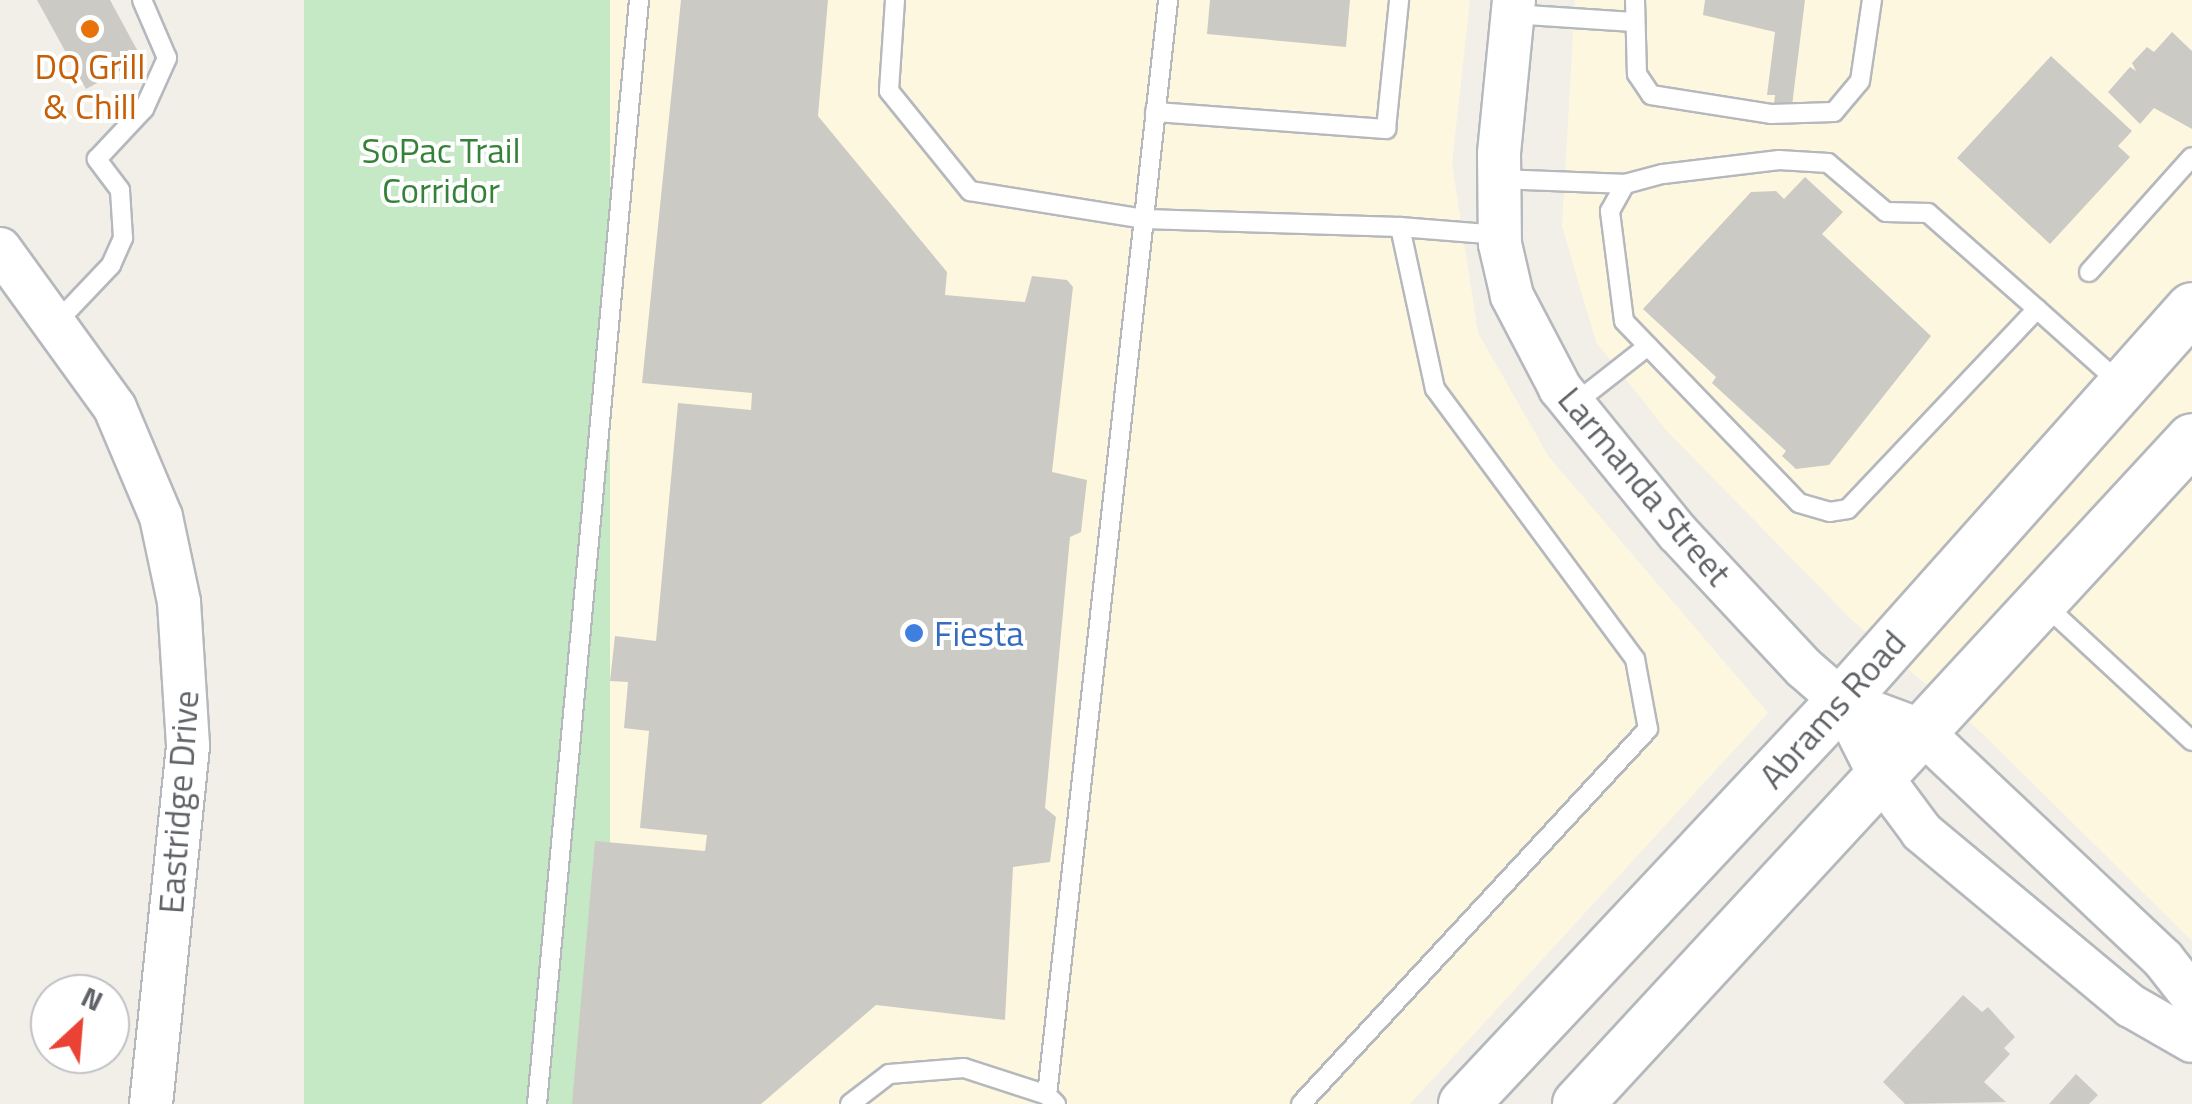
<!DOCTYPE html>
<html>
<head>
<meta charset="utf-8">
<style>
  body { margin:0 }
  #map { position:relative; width:2192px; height:1104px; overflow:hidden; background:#f1efe8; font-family:"Titillium Web",sans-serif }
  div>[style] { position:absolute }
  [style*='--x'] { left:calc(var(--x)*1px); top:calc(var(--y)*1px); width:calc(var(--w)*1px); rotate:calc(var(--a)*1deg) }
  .commercial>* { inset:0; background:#fef7e0 }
  .green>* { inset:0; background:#c5e8c5; transform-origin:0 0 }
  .building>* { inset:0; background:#cccac5 }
  .roads { filter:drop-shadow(2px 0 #b5b8bc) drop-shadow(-2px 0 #b5b8bc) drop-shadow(0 2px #b5b8bc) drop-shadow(0 -2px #b5b8bc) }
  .service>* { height:18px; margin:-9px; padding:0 9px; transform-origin:9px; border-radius:9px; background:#fff }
  .tertiary>* { height:42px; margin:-21px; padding:0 21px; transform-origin:21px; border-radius:21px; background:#fff }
  .secondary>* { height:50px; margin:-25px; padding:0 25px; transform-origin:25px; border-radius:25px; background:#fff }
  .dots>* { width:28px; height:28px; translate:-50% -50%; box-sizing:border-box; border:5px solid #fff; border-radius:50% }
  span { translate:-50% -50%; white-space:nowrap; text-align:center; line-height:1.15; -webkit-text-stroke:8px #fff; paint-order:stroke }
  .food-label { font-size:35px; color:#c56008 }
  .park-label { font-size:35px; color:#348238 }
  .street-label { font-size:35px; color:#5f6368 }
  .shop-label { font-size:35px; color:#366cbe }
  .left { translate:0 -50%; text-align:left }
  .north { position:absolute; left:30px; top:974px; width:100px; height:100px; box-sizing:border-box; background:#fff; border:2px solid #bfc1c3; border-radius:50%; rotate:26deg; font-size:28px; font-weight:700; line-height:40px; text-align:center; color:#5f6368 }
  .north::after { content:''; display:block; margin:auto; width:35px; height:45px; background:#ea4335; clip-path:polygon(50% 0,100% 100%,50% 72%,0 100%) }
</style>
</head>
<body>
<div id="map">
  <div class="commercial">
    <i style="clip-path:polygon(610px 0,1470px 0,1452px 164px,1478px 333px,1549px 457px,1768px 713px,1410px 1104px,505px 1104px)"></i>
    <i style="clip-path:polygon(1575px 0,2192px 0,2192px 941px,1984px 735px,1852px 620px,1667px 431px,1596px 342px,1562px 226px)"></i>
  </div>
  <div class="green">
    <i style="left:304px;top:0;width:306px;height:1108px"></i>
  </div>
  <div class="building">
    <i style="clip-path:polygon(37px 0,110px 0,142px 59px,86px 89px)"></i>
    <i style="clip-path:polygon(681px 0,828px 0,818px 116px,947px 272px,945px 295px,1025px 302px,1032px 276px,1067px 280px,1073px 287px,1052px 472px,1087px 480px,1081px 532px,1070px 537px,1045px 808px,1056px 817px,1050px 862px,1013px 867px,1005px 1020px,876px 1005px,761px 1104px,572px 1104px,595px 841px,705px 851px,707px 835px,640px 828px,649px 731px,624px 728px,628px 682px,610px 681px,615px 636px,656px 641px,678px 403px,751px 410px,752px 393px,642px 383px)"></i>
    <i style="clip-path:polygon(1210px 0,1350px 0,1346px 47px,1207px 34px)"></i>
    <i style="clip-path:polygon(1705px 0,1805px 0,1792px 106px,1774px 103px,1775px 95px,1767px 95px,1775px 32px,1703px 15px)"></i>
    <i style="clip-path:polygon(2172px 32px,2192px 51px,2192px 129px,2154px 108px,2140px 124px,2108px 92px,2130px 67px,2136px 71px,2132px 63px,2147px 47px,2154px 52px)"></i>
    <i style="clip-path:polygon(2051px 56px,2132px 131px,2118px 146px,2130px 157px,2050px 244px,1957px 158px)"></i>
    <i style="clip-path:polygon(1805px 177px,1843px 212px,1822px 234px,1931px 336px,1829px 465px,1796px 469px,1782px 456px,1786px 451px,1712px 383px,1716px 377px,1643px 309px,1751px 192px,1776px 191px,1784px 199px)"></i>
    <i style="clip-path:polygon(1963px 995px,1982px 1012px,1988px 1007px,2015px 1037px,2004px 1048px,2010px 1054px,1984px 1082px,2006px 1102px,1905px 1104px,1883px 1082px)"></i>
    <i style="clip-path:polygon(2076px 1074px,2098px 1095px,2089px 1104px,2049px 1104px)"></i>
  </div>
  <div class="roads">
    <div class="service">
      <i style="--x:895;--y:0;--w:91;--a:93.8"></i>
      <i style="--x:889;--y:91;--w:129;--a:51"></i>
      <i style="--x:970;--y:191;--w:176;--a:9.1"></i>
      <i style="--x:1144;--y:219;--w:256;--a:1.8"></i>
      <i style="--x:1635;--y:0;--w:74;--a:88.5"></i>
      <i style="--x:1637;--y:74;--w:25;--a:56"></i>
      <i style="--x:1651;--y:95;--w:121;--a:9"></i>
      <i style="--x:1771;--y:114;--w:63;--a:-1.8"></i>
      <i style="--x:1834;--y:112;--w:40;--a:-50"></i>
      <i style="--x:1860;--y:81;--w:82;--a:-81.6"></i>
      <i style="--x:1513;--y:14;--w:119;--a:3.8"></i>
      <i style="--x:1155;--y:112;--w:232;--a:4.2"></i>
      <i style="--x:1386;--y:129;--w:130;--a:-84.2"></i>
      <i style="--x:1501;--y:179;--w:124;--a:2.3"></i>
      <i style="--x:2089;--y:272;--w:154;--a:-48.2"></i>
      <i style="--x:2037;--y:309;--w:275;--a:133.4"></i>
      <i style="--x:1848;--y:509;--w:18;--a:171"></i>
      <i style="--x:1830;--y:512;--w:32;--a:-164"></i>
      <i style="--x:1799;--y:503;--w:252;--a:-133.9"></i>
      <i style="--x:1624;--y:321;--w:111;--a:-97.3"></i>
      <i style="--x:1610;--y:211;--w:31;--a:-61"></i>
      <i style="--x:1625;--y:184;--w:39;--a:-15"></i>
      <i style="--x:1663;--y:174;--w:117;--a:-6.9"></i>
      <i style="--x:1779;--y:160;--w:49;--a:3.5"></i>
      <i style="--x:1828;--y:163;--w:76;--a:40.2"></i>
      <i style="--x:1886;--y:212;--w:42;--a:1.4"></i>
      <i style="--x:1928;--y:213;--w:145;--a:41.4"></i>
      <i style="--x:2037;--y:309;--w:114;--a:41.8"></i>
      <i style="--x:57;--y:322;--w:79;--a:-46.5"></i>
      <i style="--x:111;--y:265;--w:30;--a:-66"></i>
      <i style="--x:123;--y:238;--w:48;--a:-93.6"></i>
      <i style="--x:120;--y:190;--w:39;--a:-127"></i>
      <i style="--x:97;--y:159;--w:69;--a:-46.8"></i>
      <i style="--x:144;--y:109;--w:56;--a:-65.7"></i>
      <i style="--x:167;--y:58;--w:63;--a:-113.3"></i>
      <i style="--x:1574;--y:404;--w:94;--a:-38.1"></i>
      <i style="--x:2043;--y:603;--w:203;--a:42.8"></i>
      <i style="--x:537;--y:1104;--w:1109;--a:-84.72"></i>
      <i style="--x:850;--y:1104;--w:49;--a:-37.6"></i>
      <i style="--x:889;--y:1074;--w:75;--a:-4.6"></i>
      <i style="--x:964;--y:1068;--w:87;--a:18"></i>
      <i style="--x:1056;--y:1104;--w:13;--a:-135"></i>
      <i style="--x:1047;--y:1095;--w:1102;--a:-83.69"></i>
      <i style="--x:1301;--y:1104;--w:511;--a:-47.22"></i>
      <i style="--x:1648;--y:729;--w:71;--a:-100.5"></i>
      <i style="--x:1635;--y:659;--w:336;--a:-126.5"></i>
      <i style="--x:1435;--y:389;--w:166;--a:-102.2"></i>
      <i style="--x:1400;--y:227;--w:100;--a:4.6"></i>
    </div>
    <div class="tertiary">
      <i style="--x:1514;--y:0;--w:154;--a:95.6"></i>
      <i style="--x:1499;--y:153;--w:91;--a:89.4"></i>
      <i style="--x:1500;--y:244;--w:53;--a:77"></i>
      <i style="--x:1512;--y:296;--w:104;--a:62.4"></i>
      <i style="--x:1560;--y:388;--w:186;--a:50.9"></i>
      <i style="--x:1677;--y:532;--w:186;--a:47"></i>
      <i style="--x:1804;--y:668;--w:50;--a:41"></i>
      <i style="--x:1842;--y:701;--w:83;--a:20.4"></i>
      <i style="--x:1920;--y:730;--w:334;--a:43.3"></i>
      <i style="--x:2163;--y:959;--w:47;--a:51.9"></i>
      <i style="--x:0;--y:249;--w:196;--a:54.1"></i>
      <i style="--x:115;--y:408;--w:118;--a:67.1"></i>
      <i style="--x:161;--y:517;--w:87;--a:78"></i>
      <i style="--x:179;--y:602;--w:144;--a:86.4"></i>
      <i style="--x:188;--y:746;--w:360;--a:95.9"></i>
      <i style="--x:1842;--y:701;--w:82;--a:63.1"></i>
      <i style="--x:1879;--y:774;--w:72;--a:53.4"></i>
      <i style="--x:1922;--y:832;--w:272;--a:39.8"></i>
      <i style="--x:2131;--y:1006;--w:70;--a:29.8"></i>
    </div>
    <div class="secondary">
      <i style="--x:1464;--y:1104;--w:553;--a:-46.83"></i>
      <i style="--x:1842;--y:701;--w:526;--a:-48.31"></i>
      <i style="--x:1578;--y:1104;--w:905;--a:-47.28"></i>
    </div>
  </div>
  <div class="dots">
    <i style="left:90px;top:29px;background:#e8710a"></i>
    <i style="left:914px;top:633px;background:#3f7fe0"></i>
  </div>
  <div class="food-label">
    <span style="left:90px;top:86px">DQ Grill<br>&amp; Chill</span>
  </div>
  <div class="park-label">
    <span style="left:441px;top:170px">SoPac Trail<br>Corridor</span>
  </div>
  <div class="street-label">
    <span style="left:1645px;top:486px;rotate:50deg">Larmanda Street</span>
    <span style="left:1832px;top:709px;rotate:-48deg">Abrams Road</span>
    <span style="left:178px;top:802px;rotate:-86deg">Eastridge Drive</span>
  </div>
  <div class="shop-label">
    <span class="left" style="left:934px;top:633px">Fiesta</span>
  </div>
  <div class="north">N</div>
</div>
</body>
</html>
